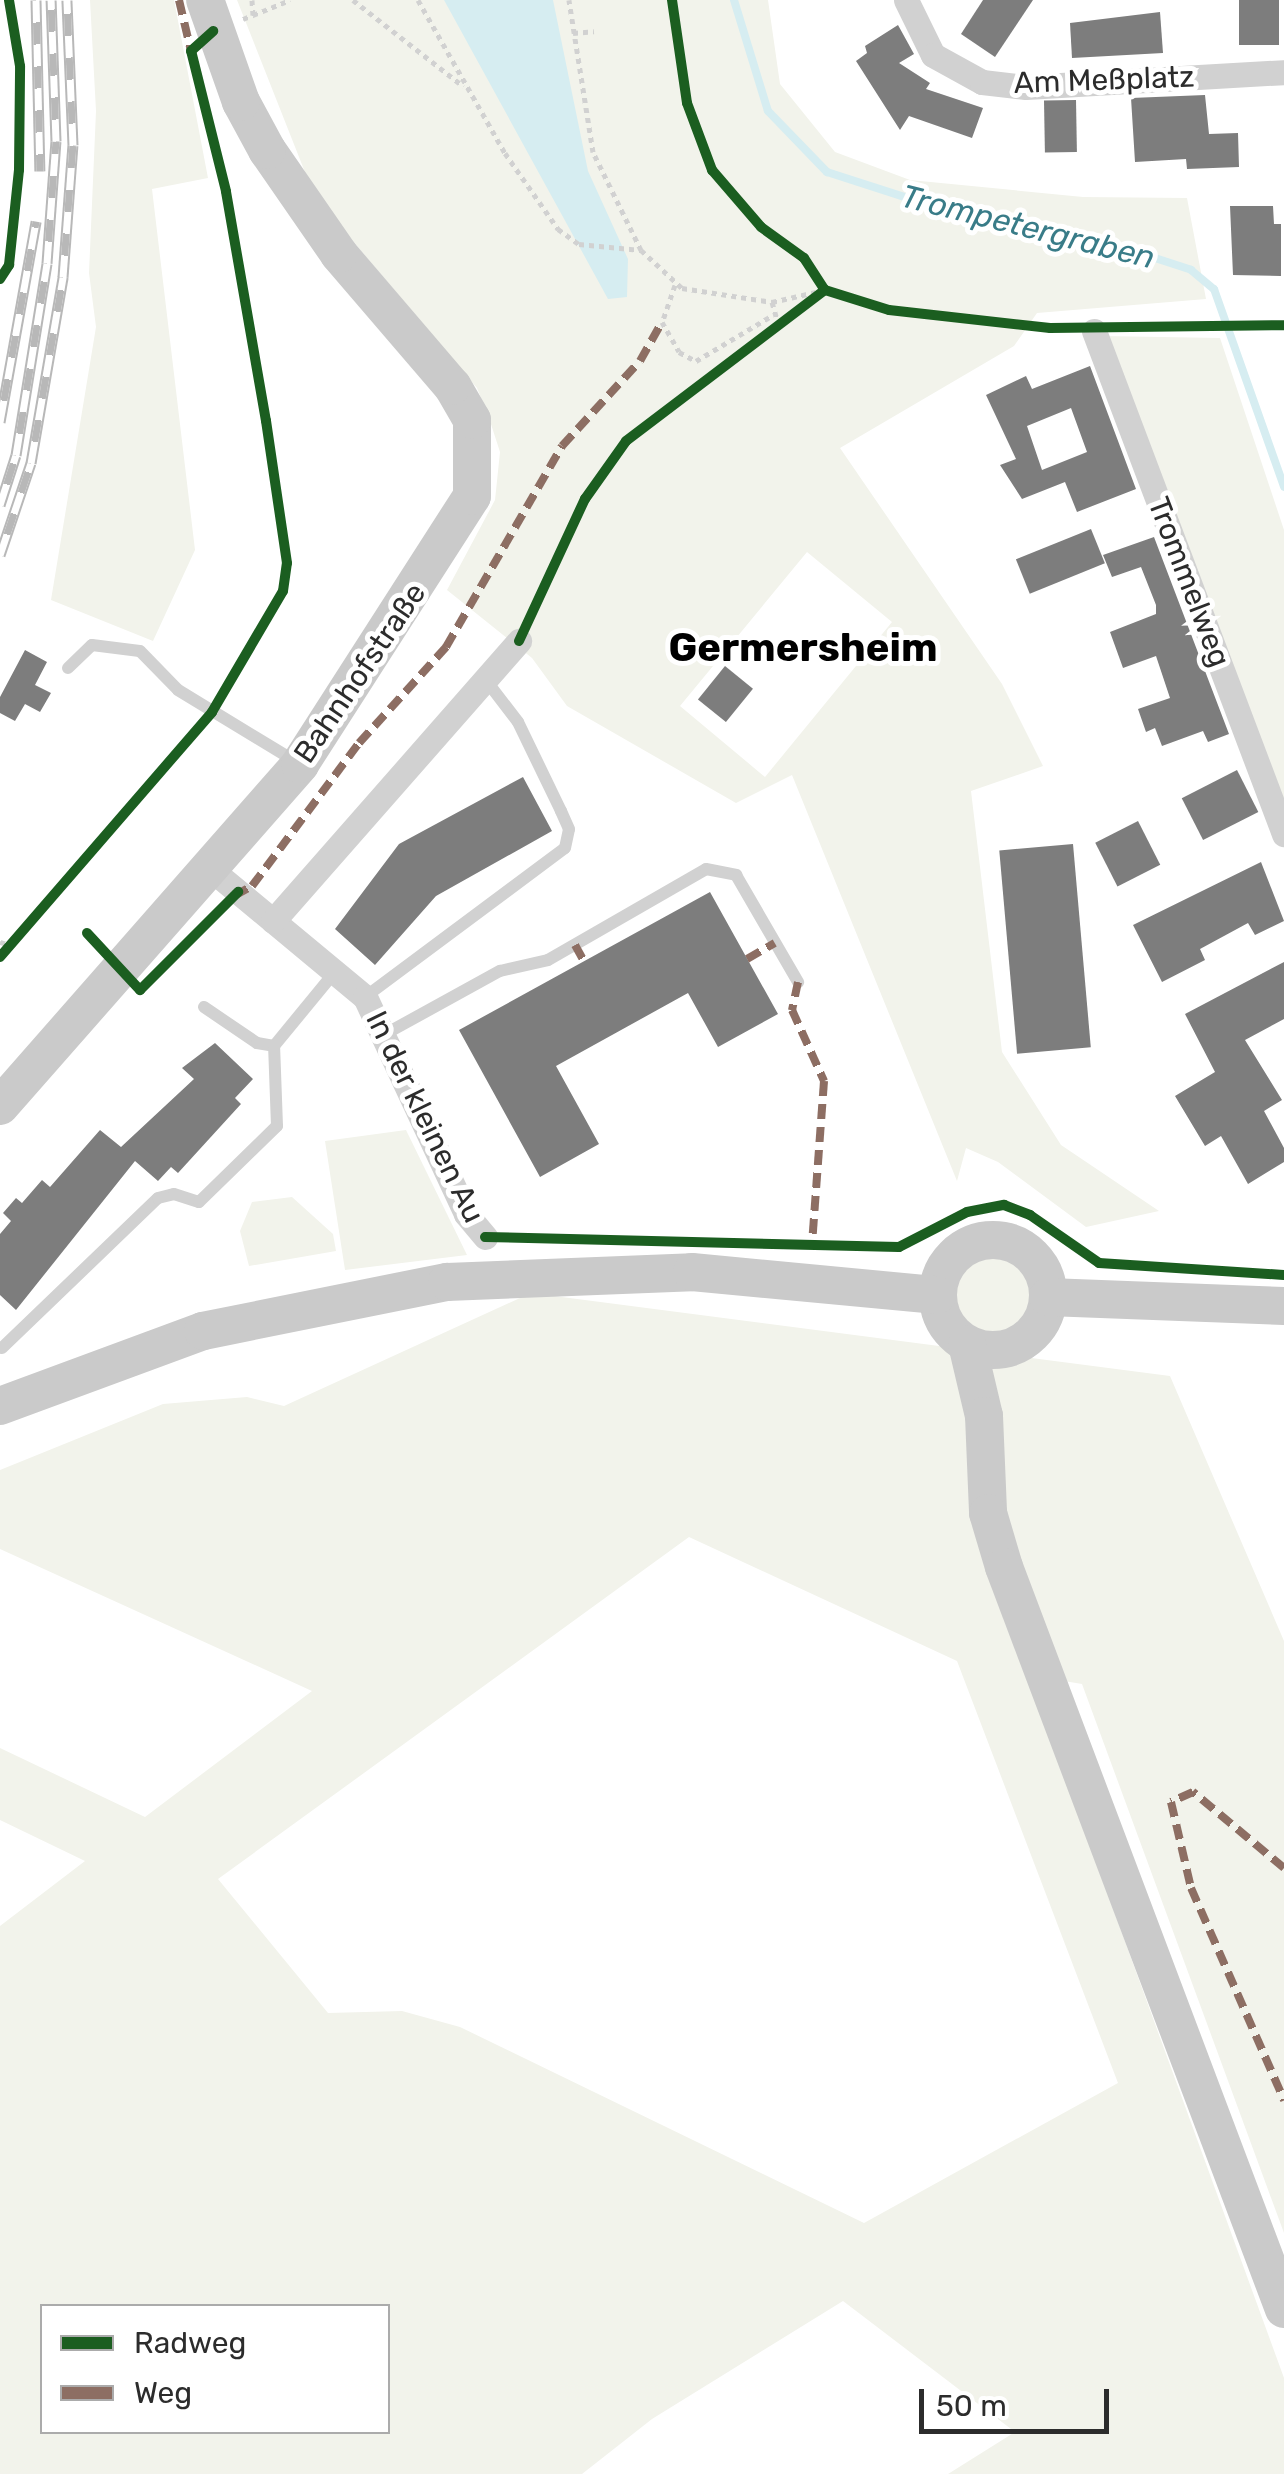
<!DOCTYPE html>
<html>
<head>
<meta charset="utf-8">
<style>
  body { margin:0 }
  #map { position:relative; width:1284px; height:2474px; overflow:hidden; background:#fff; font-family:Rubik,sans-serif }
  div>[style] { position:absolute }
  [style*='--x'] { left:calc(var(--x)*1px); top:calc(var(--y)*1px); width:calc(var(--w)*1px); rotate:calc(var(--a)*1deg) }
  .green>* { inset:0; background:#f2f3eb }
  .round { border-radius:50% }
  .water>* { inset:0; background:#d6edf1 }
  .stream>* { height:8px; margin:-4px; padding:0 4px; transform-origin:4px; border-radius:4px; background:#d6edf1 }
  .building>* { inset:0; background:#7d7d7d; transform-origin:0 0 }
  .path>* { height:5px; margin-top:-2.5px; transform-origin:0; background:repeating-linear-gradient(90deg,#d1d1d1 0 5px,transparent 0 10px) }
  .lane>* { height:12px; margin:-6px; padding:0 6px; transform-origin:6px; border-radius:6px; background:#d1d1d1 }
  .street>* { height:25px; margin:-12.5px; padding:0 12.5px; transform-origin:12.5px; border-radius:12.5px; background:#d1d1d1 }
  .secondary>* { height:38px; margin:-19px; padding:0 19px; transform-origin:19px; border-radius:19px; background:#cacaca }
  .secondary>.ring { margin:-19px; padding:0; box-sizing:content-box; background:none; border:38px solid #cacaca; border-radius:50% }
  .rail>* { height:11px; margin-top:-5.5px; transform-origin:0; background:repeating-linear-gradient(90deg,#fff 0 22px,#b8b8b8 0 44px); box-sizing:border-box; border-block:2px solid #b8b8b8 }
  .quiet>* { height:8px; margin-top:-4px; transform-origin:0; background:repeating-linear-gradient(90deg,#8d6e63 0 15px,transparent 0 23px) }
  .cycleway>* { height:10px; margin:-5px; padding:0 5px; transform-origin:5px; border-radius:5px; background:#1b5e20 }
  span { translate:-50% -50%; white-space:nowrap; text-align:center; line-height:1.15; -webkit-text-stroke:10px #fff; paint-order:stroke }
  .street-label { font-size:30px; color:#2c2c2c }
  .water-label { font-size:32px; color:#397c88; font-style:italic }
  .district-label { font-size:40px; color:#000; font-weight:700 }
  .legend { position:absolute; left:40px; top:2304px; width:350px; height:130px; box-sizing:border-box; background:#fff; border:2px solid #ababab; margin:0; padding:12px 18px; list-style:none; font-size:30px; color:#2c2c2c }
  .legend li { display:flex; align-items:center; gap:20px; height:50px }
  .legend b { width:50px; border:2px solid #ababab }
  .scale { position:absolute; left:919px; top:2389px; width:190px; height:45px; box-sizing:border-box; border:5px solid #2c2c2c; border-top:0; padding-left:12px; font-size:30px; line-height:35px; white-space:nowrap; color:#2c2c2c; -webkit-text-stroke:8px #fff; paint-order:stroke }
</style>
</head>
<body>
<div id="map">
  <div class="green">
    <i style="clip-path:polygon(90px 0,174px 0,208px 178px,152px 189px,195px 550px,153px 641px,51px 600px,96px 327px,89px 273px,96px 111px)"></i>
    <i style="clip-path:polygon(evenodd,237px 0,768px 0,780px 84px,835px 152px,910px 180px,1083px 197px,1187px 198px,1206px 299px,1037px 313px,1014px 346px,840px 448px,1002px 684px,1043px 766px,971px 791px,1002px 1052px,1061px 1145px,1159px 1211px,1086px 1227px,998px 1162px,966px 1148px,957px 1181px,792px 775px,736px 803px,567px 706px,532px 658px,447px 590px,495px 500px,500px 452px,489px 418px,477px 388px,314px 195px,237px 0,807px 552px,892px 622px,765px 777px,680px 706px,807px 552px)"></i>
    <i style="clip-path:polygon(1103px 336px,1220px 338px,1284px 530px,1284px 816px)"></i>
    <i style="clip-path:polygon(406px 1130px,467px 1255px,345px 1270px,325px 1141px)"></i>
    <i style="clip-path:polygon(292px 1197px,333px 1234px,336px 1251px,249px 1266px,240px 1231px,252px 1202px)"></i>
    <i class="round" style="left:955px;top:1257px;width:76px;height:76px"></i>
    <i style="clip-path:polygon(evenodd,531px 1293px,1170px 1376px,1284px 1641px,1284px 2233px,1082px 1684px,1028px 1675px,1284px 2378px,1284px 2474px,948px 2474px,1015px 2432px,843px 2301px,652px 2419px,582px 2474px,0 2474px,0 1926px,85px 1861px,0 1820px,0 1748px,145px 1817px,312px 1691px,0 1549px,0 1470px,163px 1404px,247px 1397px,284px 1406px,531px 1293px,689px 1537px,957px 1661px,1118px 2083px,864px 2223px,460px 2027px,402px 2011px,328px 2013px,218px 1879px,689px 1537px,531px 1293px,42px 2306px,388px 2306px,388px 2432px,42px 2432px,42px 2306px)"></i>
  </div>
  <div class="water">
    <i style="clip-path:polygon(444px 0,553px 0,588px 171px,628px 259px,627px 297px,608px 299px)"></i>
  </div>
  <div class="stream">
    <i style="--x:734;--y:0;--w:116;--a:73"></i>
    <i style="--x:768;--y:111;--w:85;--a:46"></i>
    <i style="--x:827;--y:172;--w:160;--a:17.9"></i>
    <i style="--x:979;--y:221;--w:180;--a:11.9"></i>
    <i style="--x:1155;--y:258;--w:38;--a:18"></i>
    <i style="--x:1191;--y:270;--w:30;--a:40"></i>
    <i style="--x:1214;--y:289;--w:210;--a:70.5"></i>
  </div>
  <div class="building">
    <i style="clip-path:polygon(983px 0,1033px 0,995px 57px,961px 34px)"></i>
    <i style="left:1239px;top:0;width:40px;height:45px"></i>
    <i style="clip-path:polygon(1160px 12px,1163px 53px,1072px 58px,1070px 23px)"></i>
    <i style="clip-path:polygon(898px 25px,914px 54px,899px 63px,930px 83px,926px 89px,983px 108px,972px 138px,909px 116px,900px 130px,856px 61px,867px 53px,865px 46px)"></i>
    <i style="clip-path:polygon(1205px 95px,1209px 134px,1238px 133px,1239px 167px,1187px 169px,1186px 159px,1135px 162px,1131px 98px)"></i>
    <i style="left:1076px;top:100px;width:52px;height:32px;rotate:89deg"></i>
    <i style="clip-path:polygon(1230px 206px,1273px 206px,1274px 224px,1281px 224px,1281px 276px,1233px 275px)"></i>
    <i style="clip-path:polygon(evenodd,1090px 366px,1136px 489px,1077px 512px,1065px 482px,1022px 499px,1000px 465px,1016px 459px,986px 395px,1026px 376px,1032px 389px,1090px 366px,1071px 408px,1087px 452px,1042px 470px,1027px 426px,1071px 408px)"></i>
    <i style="left:1091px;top:529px;width:37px;height:81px;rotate:68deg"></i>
    <i style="clip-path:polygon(1154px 537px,1229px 734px,1208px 742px,1203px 731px,1162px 746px,1155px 728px,1146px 732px,1138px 709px,1170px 698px,1156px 656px,1123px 668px,1110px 632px,1156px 614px,1156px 605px,1141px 567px,1112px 577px,1103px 555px)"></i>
    <i style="clip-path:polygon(25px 650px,47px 662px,35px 685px,51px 693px,40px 712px,25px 704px,15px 721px,0 713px,0 697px)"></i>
    <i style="left:725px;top:666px;width:36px;height:43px;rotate:39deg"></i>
    <i style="left:1237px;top:770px;width:47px;height:62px;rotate:63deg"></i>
    <i style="clip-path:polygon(523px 777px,552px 831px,436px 896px,375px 965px,335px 929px,399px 844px)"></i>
    <i style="left:1138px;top:821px;width:49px;height:48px;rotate:63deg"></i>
    <i style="left:1073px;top:844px;width:204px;height:74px;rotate:85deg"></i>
    <i style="clip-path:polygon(1261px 862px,1284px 921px,1255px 935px,1248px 923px,1200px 949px,1205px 960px,1162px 982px,1133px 925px)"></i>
    <i style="clip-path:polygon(710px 892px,778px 1014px,718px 1047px,688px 993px,556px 1066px,599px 1144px,540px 1177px,459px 1030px)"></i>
    <i style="clip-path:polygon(1284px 962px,1284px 1019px,1245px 1040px,1282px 1100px,1264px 1111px,1284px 1148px,1284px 1162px,1248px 1184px,1221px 1136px,1205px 1146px,1175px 1096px,1215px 1072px,1185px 1014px)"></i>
    <i style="clip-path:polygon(215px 1043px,253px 1079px,235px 1098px,241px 1104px,178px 1173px,171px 1167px,158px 1181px,135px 1161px,16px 1310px,0 1295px,0 1234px,11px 1221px,3px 1213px,16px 1198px,22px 1203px,42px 1180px,50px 1187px,100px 1130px,121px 1147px,194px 1079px,182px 1068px)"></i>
  </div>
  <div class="path">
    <i style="--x:353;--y:0;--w:140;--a:38"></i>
    <i style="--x:418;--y:0;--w:176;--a:60.4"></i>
    <i style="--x:505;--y:153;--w:93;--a:55.1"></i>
    <i style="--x:558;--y:229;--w:26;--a:36"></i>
    <i style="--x:579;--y:244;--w:62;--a:5.5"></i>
    <i style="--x:641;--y:250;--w:109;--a:-116.1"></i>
    <i style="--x:593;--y:152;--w:154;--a:-99"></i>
    <i style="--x:253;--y:15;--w:40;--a:-22"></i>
    <i style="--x:243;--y:19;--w:11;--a:-22"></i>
    <i style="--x:253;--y:15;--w:15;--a:-94"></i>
    <i style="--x:573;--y:33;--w:21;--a:-5"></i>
    <i style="--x:641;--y:250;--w:56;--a:42.8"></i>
    <i style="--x:682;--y:288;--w:91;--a:8.8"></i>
    <i style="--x:772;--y:302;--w:54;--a:-12.8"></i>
    <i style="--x:675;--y:285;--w:39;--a:109"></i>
    <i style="--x:662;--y:322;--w:34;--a:60"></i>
    <i style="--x:679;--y:352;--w:19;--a:28"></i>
    <i style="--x:696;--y:361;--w:90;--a:-30.9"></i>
    <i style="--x:772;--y:302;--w:22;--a:74"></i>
    <i style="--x:0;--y:942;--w:10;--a:17"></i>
  </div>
  <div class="lane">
    <i style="--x:68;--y:668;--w:33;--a:-44"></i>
    <i style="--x:92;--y:645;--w:48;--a:7.1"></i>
    <i style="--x:140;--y:651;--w:54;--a:45.7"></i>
    <i style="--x:178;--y:690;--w:140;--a:31.3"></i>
    <i style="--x:365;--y:997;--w:249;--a:-36.7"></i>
    <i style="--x:565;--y:848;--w:19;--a:-78"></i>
    <i style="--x:569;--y:829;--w:20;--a:-114"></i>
    <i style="--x:561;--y:811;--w:99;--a:-115.8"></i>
    <i style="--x:518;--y:722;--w:54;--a:-127.5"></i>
    <i style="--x:204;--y:1007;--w:64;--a:34.2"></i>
    <i style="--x:257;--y:1043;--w:17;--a:10"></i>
    <i style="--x:387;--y:1033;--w:129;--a:-28.8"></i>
    <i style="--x:500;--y:971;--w:49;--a:-12.9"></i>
    <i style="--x:548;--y:960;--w:182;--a:-29.9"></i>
    <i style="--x:706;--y:869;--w:31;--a:11"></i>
    <i style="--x:736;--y:875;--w:124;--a:59.9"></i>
    <i style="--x:2;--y:1348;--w:216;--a:-43.9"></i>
    <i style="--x:158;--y:1198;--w:16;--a:-14"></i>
    <i style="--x:174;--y:1194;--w:26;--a:18"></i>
    <i style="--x:199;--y:1202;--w:109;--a:-44.3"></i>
    <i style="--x:277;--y:1126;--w:80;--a:-92.1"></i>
    <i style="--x:274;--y:1046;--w:94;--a:-50.6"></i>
  </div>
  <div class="street">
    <i style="--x:906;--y:0;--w:61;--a:63.9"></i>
    <i style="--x:933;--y:55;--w:56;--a:28.9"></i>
    <i style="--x:982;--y:82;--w:44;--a:6.5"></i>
    <i style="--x:1026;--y:87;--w:258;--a:-3.3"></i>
    <i style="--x:1094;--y:331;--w:538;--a:69.31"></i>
    <i style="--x:213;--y:871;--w:197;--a:39.7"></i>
    <i style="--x:365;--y:997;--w:239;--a:65"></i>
    <i style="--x:466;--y:1214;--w:30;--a:50"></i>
    <i style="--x:273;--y:921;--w:373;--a:-48.7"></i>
  </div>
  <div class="secondary">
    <i style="--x:0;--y:1106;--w:455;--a:-48.7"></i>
    <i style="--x:300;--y:764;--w:318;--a:-57.3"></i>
    <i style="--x:472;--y:496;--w:76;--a:-90"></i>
    <i style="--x:472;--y:420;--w:39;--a:-120"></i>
    <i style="--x:452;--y:386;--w:174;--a:-130.6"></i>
    <i style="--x:339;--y:254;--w:126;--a:-124.7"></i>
    <i style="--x:267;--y:150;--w:55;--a:-118.4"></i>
    <i style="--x:241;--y:102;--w:108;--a:-109.4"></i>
    <i class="ring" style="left:938px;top:1240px;width:72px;height:72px"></i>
    <i style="--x:1048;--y:1297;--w:236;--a:2.2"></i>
    <i style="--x:967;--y:1344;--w:74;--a:76.7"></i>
    <i style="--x:984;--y:1416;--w:97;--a:87.6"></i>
    <i style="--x:988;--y:1513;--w:56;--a:73.5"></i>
    <i style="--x:1004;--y:1567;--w:793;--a:69.33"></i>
    <i style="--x:0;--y:1406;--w:216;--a:-20.3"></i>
    <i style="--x:203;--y:1331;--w:249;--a:-11.4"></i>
    <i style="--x:447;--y:1282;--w:245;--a:-2.3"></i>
    <i style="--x:692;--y:1272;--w:246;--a:5.4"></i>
  </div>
  <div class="rail">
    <i style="--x:36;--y:0;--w:171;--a:88.7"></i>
    <i style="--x:0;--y:422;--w:204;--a:-79.8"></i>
    <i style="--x:0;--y:505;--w:52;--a:-72.3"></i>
    <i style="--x:16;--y:455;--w:194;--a:-80.8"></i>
    <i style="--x:47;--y:263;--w:122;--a:-85.8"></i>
    <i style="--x:56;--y:141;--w:141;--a:-92"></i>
    <i style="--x:0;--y:555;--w:97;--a:-71.4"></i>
    <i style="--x:31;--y:463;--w:189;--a:-80.2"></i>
    <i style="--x:63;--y:277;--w:132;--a:-85.7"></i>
    <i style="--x:73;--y:145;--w:145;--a:-92.4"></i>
  </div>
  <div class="quiet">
    <i style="--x:179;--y:0;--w:52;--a:76.8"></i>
    <i style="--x:234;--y:896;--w:21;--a:-29"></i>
    <i style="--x:252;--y:886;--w:179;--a:-53.2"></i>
    <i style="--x:359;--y:743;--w:130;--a:-47.8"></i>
    <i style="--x:446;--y:647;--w:232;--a:-60"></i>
    <i style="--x:562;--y:446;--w:115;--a:-47.5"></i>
    <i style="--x:640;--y:361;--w:45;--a:-60.6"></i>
    <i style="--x:575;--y:945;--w:18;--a:61"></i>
    <i style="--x:747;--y:959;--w:32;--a:-30"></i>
    <i style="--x:798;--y:982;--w:29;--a:102"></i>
    <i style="--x:792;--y:1010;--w:78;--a:65.7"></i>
    <i style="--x:824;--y:1081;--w:164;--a:94.2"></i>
    <i style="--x:1284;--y:1868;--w:119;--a:-140.1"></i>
    <i style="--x:1193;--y:1792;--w:24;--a:156"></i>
    <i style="--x:1171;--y:1802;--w:88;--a:76.9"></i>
    <i style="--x:1191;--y:1888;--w:232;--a:66.3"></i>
  </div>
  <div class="cycleway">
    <i style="--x:672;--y:0;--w:104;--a:81.7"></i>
    <i style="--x:687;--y:103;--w:72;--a:69.5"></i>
    <i style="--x:712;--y:170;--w:75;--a:49.3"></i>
    <i style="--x:761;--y:227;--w:53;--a:35.8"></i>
    <i style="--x:804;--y:258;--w:38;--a:57"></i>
    <i style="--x:825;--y:290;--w:67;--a:17.4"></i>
    <i style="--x:889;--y:310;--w:162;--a:6.4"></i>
    <i style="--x:1050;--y:328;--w:234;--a:-0.7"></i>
    <i style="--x:0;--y:279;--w:17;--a:-57"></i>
    <i style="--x:9;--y:265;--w:96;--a:-84"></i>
    <i style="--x:19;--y:170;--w:104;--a:-89.4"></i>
    <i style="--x:20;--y:66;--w:67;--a:-99.5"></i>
    <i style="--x:519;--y:641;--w:157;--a:-65.1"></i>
    <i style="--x:585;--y:499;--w:71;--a:-54.7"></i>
    <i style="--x:626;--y:441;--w:250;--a:-37.2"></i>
    <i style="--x:87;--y:933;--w:78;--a:47.1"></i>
    <i style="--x:140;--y:990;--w:139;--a:-45"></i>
    <i style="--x:0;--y:957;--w:324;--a:-49.1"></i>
    <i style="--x:212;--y:712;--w:140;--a:-59.6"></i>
    <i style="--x:283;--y:591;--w:28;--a:-82"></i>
    <i style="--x:287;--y:563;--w:144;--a:-98.4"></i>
    <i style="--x:266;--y:421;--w:233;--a:-99.9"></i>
    <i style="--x:226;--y:191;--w:144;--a:-104"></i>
    <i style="--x:191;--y:51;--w:30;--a:-42"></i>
    <i style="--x:485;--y:1237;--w:414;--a:1.4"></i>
    <i style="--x:899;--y:1247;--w:76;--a:-27.2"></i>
    <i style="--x:967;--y:1212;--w:38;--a:-11"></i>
    <i style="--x:1004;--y:1205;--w:28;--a:21"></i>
    <i style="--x:1030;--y:1215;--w:84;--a:34.8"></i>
    <i style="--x:1099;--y:1263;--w:185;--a:3.7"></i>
  </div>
  <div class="street-label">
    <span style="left:1104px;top:80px;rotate:-2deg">Am Meßplatz</span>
    <span style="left:1189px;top:582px;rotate:69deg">Trommelweg</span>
    <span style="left:360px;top:673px;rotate:-56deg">Bahnhofstraße</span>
    <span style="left:425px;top:1117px;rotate:64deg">In der kleinen Au</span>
  </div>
  <div class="water-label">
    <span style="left:1028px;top:227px;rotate:14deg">Trompetergraben</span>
  </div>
  <div class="district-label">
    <span style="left:803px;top:648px">Germersheim</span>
  </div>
  <ul class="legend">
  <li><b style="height:12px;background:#1b5e20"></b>Radweg</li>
  <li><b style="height:12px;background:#8d6e63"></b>Weg</li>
  </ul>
  <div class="scale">50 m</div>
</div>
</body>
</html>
